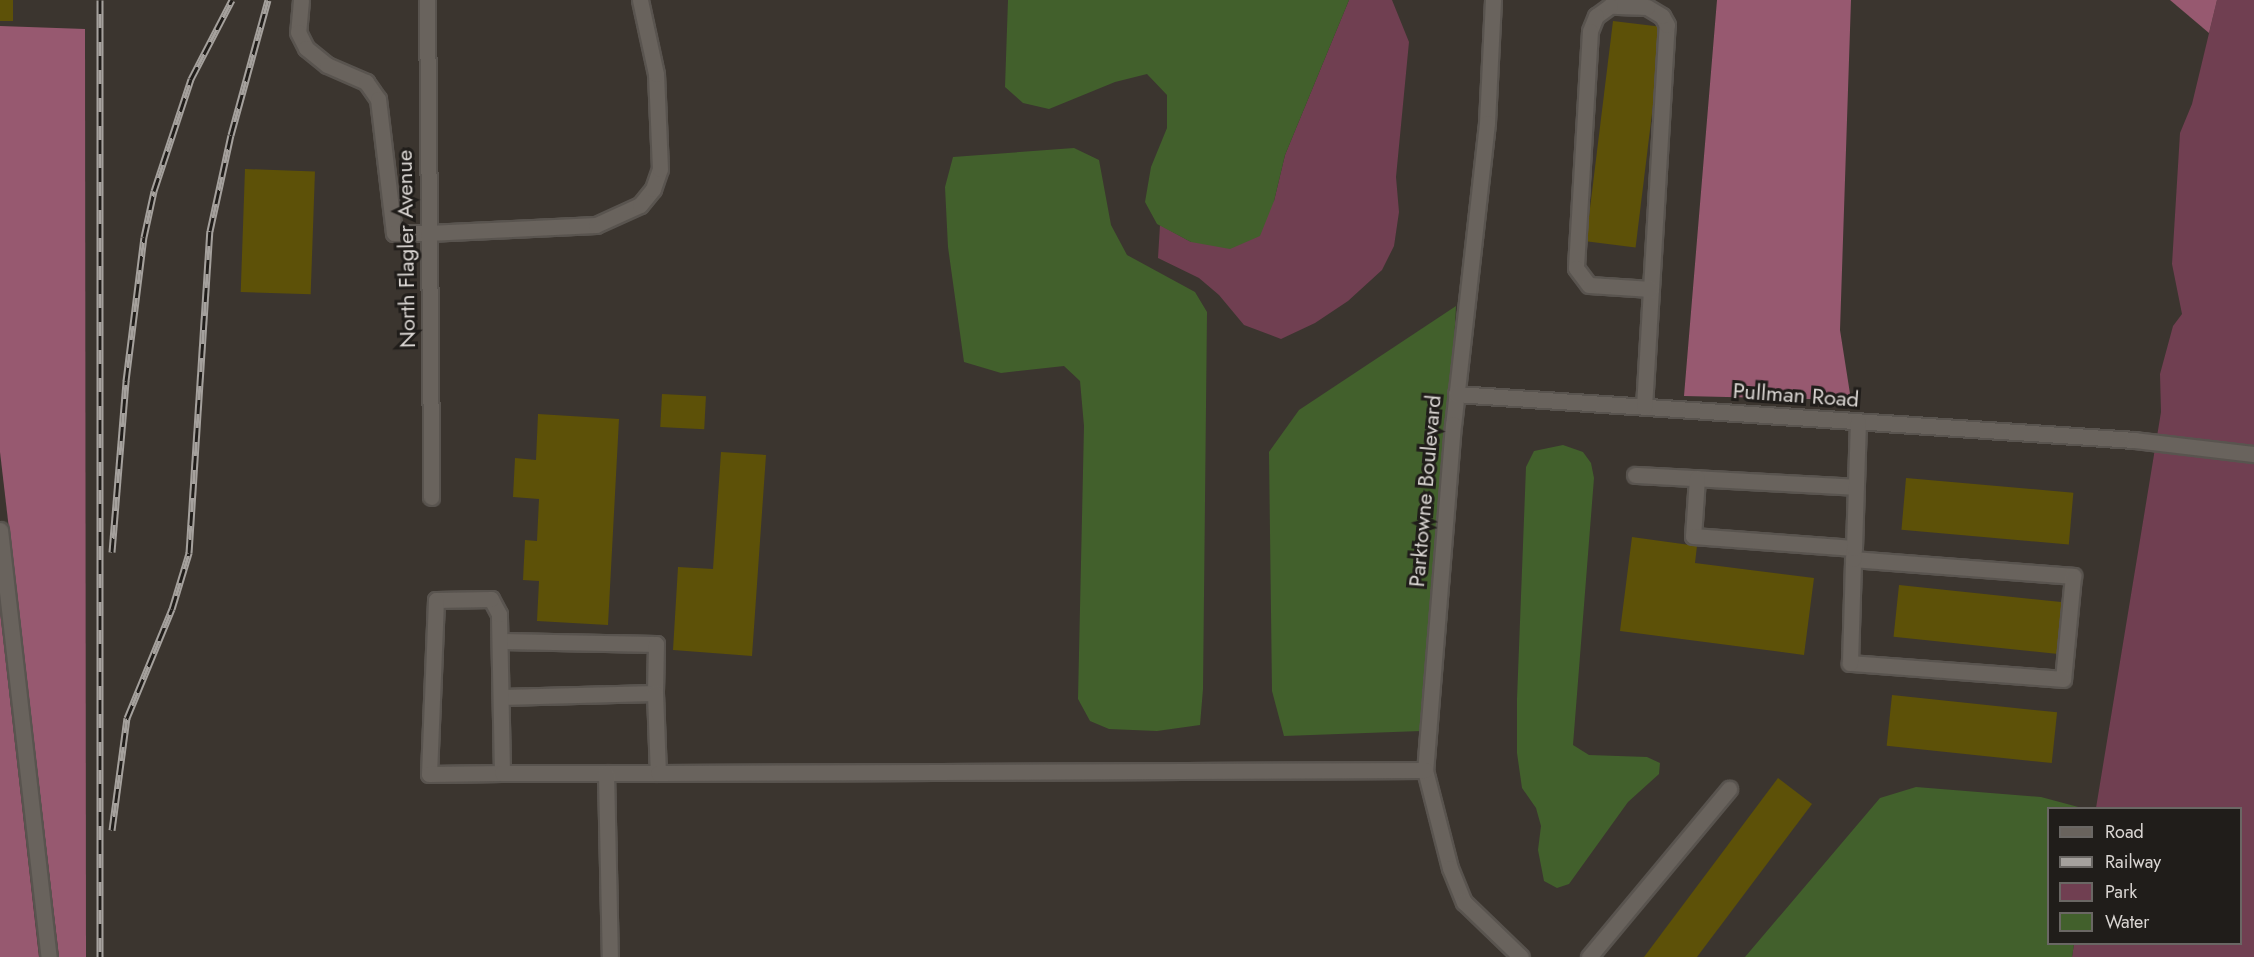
<!DOCTYPE html>
<html>
<head>
<meta charset="utf-8">
<style>
  body { margin:0 }
  #map { position:relative; width:2254px; height:957px; overflow:hidden; background:#3b352f; font-family:Jost,sans-serif }
  div>[style] { position:absolute }
  [style*='--x'] { left:calc(var(--x)*1px); top:calc(var(--y)*1px); width:calc(var(--w)*1px); rotate:calc(var(--a)*1deg) }
  .green>* { inset:0; background:#703f51 }
  .forest>* { inset:0; background:#975970 }
  .water>* { inset:0; background:#42602c }
  .building>* { inset:0; background:#5d5108; transform-origin:0 0 }
  .roads { filter:drop-shadow(2px 0 #59544f) drop-shadow(-2px 0 #59544f) drop-shadow(0 2px #59544f) drop-shadow(0 -2px #59544f) }
  .minor>* { height:15px; margin:-7.5px; padding:0 7.5px; transform-origin:7.5px; border-radius:7.5px; background:#69635d }
  .rail>* { height:7px; margin-top:-3.5px; transform-origin:0; background:repeating-linear-gradient(90deg,#201d1a 0 14px,#a5a19d 0 28px); box-sizing:border-box; border-block:2px solid #a5a19d }
  span { translate:-50% -50%; white-space:nowrap; text-align:center; line-height:1.15; -webkit-text-stroke:6px #201d1a; paint-order:stroke }
  .street-label { font-size:22px; color:#dad6d3 }
  .legend { position:absolute; left:2047px; top:807px; width:195px; height:138px; box-sizing:border-box; background:#201d1a; border:2px solid #6a6764; margin:0; padding:8px 10px; list-style:none; font-size:18px; color:#dad6d3 }
  .legend li { display:flex; align-items:center; gap:12px; height:30px }
  .legend b { width:30px; border:2px solid #6a6764 }
</style>
</head>
<body>
<div id="map">
  <div class="green">
    <i style="clip-path:polygon(1349px 0,1392px 0,1409px 42px,1396px 177px,1399px 212px,1394px 246px,1382px 270px,1348px 301px,1315px 323px,1281px 339px,1244px 325px,1219px 295px,1199px 278px,1158px 258px,1160px 225px,1191px 242px,1274px 201px,1285px 155px)"></i>
    <i style="clip-path:polygon(2217px 0,2254px 0,2254px 957px,2072px 957px,2074px 944px,2240px 944px,2240px 808px,2096px 808px,2161px 412px,2160px 374px,2173px 326px,2182px 314px,2172px 264px,2180px 133px,2192px 104px)"></i>
  </div>
  <div class="forest">
    <i style="clip-path:polygon(1717px 0,1851px 0,1840px 330px,1851px 400px,1684px 396px)"></i>
    <i style="clip-path:polygon(2170px 0,2217px 0,2209px 33px)"></i>
    <i style="clip-path:polygon(0 26px,85px 29px,86px 957px,59px 957px,0 452px)"></i>
    <i style="clip-path:polygon(0 610px,39px 957px,0 957px)"></i>
  </div>
  <div class="water">
    <i style="clip-path:polygon(1008px 0,1349px 0,1285px 155px,1274px 201px,1260px 236px,1230px 249px,1191px 242px,1157px 224px,1145px 202px,1151px 167px,1167px 128px,1167px 95px,1147px 74px,1115px 82px,1049px 109px,1023px 103px,1005px 87px)"></i>
    <i style="clip-path:polygon(1074px 148px,1099px 160px,1111px 225px,1127px 255px,1195px 292px,1207px 312px,1203px 689px,1200px 725px,1157px 731px,1109px 729px,1090px 721px,1078px 699px,1084px 426px,1080px 381px,1064px 366px,1001px 373px,964px 362px,948px 247px,945px 187px,953px 157px)"></i>
    <i style="clip-path:polygon(1456px 306px,1435px 705px,1421px 731px,1284px 736px,1272px 691px,1269px 452px,1299px 410px)"></i>
    <i style="clip-path:polygon(1563px 445px,1583px 452px,1591px 463px,1594px 478px,1573px 745px,1589px 755px,1647px 757px,1660px 763px,1659px 774px,1628px 802px,1569px 884px,1557px 888px,1544px 881px,1538px 850px,1541px 826px,1536px 808px,1522px 788px,1517px 753px,1517px 699px,1526px 467px,1534px 451px)"></i>
    <i style="clip-path:polygon(1916px 787px,2041px 797px,2082px 808px,2048px 808px,2048px 944px,2074px 944px,2072px 957px,1745px 957px,1880px 798px)"></i>
  </div>
  <div class="building">
    <i style="left:0;top:0;width:13px;height:21px"></i>
    <i style="left:1613px;top:21px;width:50px;height:222px;rotate:7deg"></i>
    <i style="left:245px;top:169px;width:70px;height:123px;rotate:2deg"></i>
    <i style="left:662px;top:394px;width:44px;height:33px;rotate:3deg"></i>
    <i style="clip-path:polygon(538px 414px,619px 419px,608px 625px,537px 621px,539px 581px,523px 580px,525px 540px,537px 541px,539px 499px,513px 497px,515px 458px,536px 460px)"></i>
    <i style="clip-path:polygon(721px 452px,766px 455px,752px 656px,673px 650px,678px 567px,713px 569px)"></i>
    <i style="left:1906px;top:478px;width:168px;height:52px;rotate:5deg"></i>
    <i style="clip-path:polygon(1632px 537px,1697px 546px,1695px 563px,1814px 578px,1804px 655px,1620px 631px)"></i>
    <i style="left:1899px;top:585px;width:168px;height:52px;rotate:6deg"></i>
    <i style="left:1892px;top:695px;width:166px;height:51px;rotate:6deg"></i>
    <i style="clip-path:polygon(1778px 778px,1812px 804px,1697px 957px,1644px 957px)"></i>
  </div>
  <div class="roads">
    <div class="minor">
      <i style="--x:301;--y:0;--w:32;--a:95"></i>
      <i style="--x:298;--y:32;--w:18;--a:63"></i>
      <i style="--x:306;--y:48;--w:27;--a:39"></i>
      <i style="--x:327;--y:65;--w:43;--a:23.6"></i>
      <i style="--x:366;--y:82;--w:21;--a:55"></i>
      <i style="--x:378;--y:99;--w:135;--a:83.2"></i>
      <i style="--x:394;--y:233;--w:34;--a:0"></i>
      <i style="--x:428;--y:233;--w:168;--a:-2.7"></i>
      <i style="--x:596;--y:225;--w:48;--a:-24.4"></i>
      <i style="--x:640;--y:205;--w:21;--a:-51"></i>
      <i style="--x:653;--y:189;--w:21;--a:-71"></i>
      <i style="--x:660;--y:169;--w:95;--a:-92.4"></i>
      <i style="--x:656;--y:74;--w:76;--a:-102.2"></i>
      <i style="--x:427;--y:0;--w:497;--a:89.5"></i>
      <i style="--x:1493;--y:0;--w:123;--a:92.8"></i>
      <i style="--x:1487;--y:123;--w:303;--a:96.4"></i>
      <i style="--x:1453;--y:424;--w:347;--a:94.6"></i>
      <i style="--x:1425;--y:770;--w:101;--a:75.7"></i>
      <i style="--x:1450;--y:868;--w:37;--a:68"></i>
      <i style="--x:1464;--y:902;--w:79;--a:44"></i>
      <i style="--x:1456;--y:394;--w:680;--a:3.88"></i>
      <i style="--x:2134;--y:440;--w:121;--a:6.7"></i>
      <i style="--x:1644;--y:407;--w:383;--a:-86.6"></i>
      <i style="--x:1667;--y:25;--w:10;--a:-119"></i>
      <i style="--x:1662;--y:16;--w:17;--a:-149"></i>
      <i style="--x:1647;--y:7;--w:37;--a:-178"></i>
      <i style="--x:1610;--y:6;--w:17;--a:144"></i>
      <i style="--x:1596;--y:16;--w:16;--a:112"></i>
      <i style="--x:1590;--y:31;--w:237;--a:93.4"></i>
      <i style="--x:1576;--y:268;--w:21;--a:53"></i>
      <i style="--x:1589;--y:285;--w:62;--a:3.7"></i>
      <i style="--x:1635;--y:475;--w:221;--a:3.1"></i>
      <i style="--x:1697;--y:478;--w:58;--a:93.9"></i>
      <i style="--x:1693;--y:536;--w:161;--a:4.3"></i>
      <i style="--x:0;--y:530;--w:430;--a:83.5"></i>
      <i style="--x:1853;--y:559;--w:221;--a:4.4"></i>
      <i style="--x:2073;--y:576;--w:103;--a:95.5"></i>
      <i style="--x:2063;--y:679;--w:214;--a:-175.7"></i>
      <i style="--x:1850;--y:663;--w:104;--a:-88.3"></i>
      <i style="--x:1853;--y:559;--w:11;--a:-85"></i>
      <i style="--x:1854;--y:548;--w:126;--a:-88.2"></i>
      <i style="--x:502;--y:641;--w:154;--a:1.1"></i>
      <i style="--x:656;--y:644;--w:49;--a:91.2"></i>
      <i style="--x:501;--y:697;--w:154;--a:-1.5"></i>
      <i style="--x:655;--y:693;--w:80;--a:87.9"></i>
      <i style="--x:502;--y:773;--w:159;--a:-91.1"></i>
      <i style="--x:499;--y:614;--w:17;--a:-118"></i>
      <i style="--x:491;--y:599;--w:55;--a:179"></i>
      <i style="--x:436;--y:600;--w:174;--a:92.3"></i>
      <i style="--x:429;--y:774;--w:73;--a:-0.8"></i>
      <i style="--x:502;--y:773;--w:156;--a:0"></i>
      <i style="--x:658;--y:773;--w:767;--a:-0.22"></i>
      <i style="--x:606;--y:773;--w:184;--a:88.8"></i>
      <i style="--x:1589;--y:957;--w:219;--a:-50.2"></i>
    </div>
  </div>
  <div class="rail">
    <i style="--x:100;--y:0;--w:957;--a:90"></i>
    <i style="--x:112;--y:552;--w:172;--a:-85.3"></i>
    <i style="--x:126;--y:381;--w:145;--a:-82.9"></i>
    <i style="--x:144;--y:237;--w:47;--a:-77.7"></i>
    <i style="--x:154;--y:191;--w:118;--a:-71.7"></i>
    <i style="--x:191;--y:79;--w:89;--a:-62.6"></i>
    <i style="--x:112;--y:830;--w:113;--a:-82.4"></i>
    <i style="--x:127;--y:718;--w:118;--a:-67.6"></i>
    <i style="--x:172;--y:609;--w:59;--a:-73.1"></i>
    <i style="--x:189;--y:553;--w:323;--a:-86.3"></i>
    <i style="--x:210;--y:231;--w:98;--a:-77.7"></i>
    <i style="--x:231;--y:135;--w:140;--a:-74.7"></i>
  </div>
  <div class="street-label">
    <span style="left:406px;top:249px;rotate:-91deg">North Flagler Avenue</span>
    <span style="left:1796px;top:395px;rotate:4deg">Pullman Road</span>
    <span style="left:1425px;top:491px;rotate:-85deg">Parktowne Boulevard</span>
  </div>
  <ul class="legend">
  <li><b style="height:8px;background:#69635d"></b>Road</li>
  <li><b style="height:8px;background:#a5a19d"></b>Railway</li>
  <li><b style="height:16px;background:#703f51"></b>Park</li>
  <li><b style="height:16px;background:#42602c"></b>Water</li>
  </ul>
</div>
</body>
</html>
